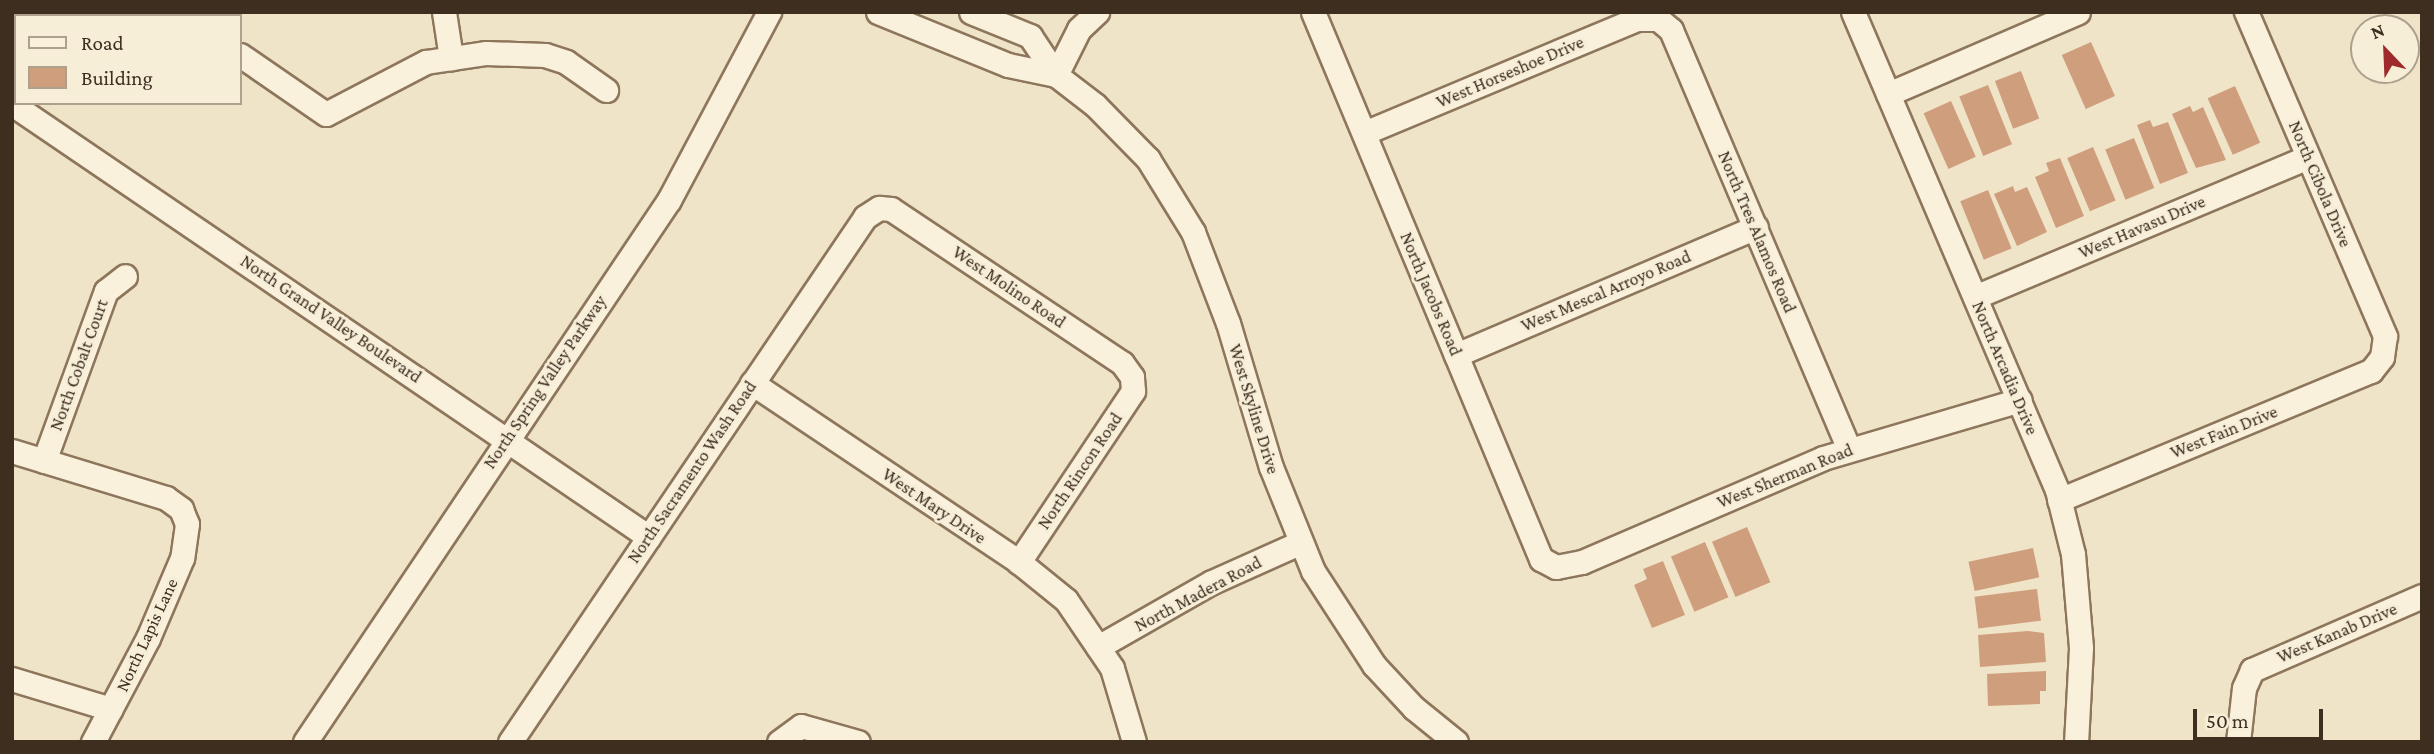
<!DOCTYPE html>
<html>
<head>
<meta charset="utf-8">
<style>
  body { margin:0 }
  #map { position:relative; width:2434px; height:754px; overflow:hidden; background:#f0e4c8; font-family:"Crimson Pro",serif }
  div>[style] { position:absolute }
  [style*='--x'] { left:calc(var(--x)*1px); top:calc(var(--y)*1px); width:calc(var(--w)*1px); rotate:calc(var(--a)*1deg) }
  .building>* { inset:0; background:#cf9f7d; transform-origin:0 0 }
  .roads { filter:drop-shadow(2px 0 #8d765c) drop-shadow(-2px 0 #8d765c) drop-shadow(0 2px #8d765c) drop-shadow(0 -2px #8d765c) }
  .minor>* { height:23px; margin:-11.5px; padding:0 11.5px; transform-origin:11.5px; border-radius:11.5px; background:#faf1dc }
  span { translate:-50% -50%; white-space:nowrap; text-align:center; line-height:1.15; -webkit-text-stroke:6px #f7eed8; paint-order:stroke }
  .street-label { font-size:18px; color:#3d2e20 }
  .frame { position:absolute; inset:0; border:14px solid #3d2e20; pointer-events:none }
  .legend { position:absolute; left:14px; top:14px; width:228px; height:91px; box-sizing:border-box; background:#f7eed8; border:2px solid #ada18e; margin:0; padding:9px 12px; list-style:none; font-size:21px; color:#3d2e20 }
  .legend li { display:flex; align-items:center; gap:14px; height:35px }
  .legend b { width:35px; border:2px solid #ada18e }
  .north { position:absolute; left:2350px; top:14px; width:70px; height:70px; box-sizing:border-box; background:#f7eed8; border:2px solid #ada18e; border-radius:50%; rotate:337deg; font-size:19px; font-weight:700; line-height:28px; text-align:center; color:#3d2e20 }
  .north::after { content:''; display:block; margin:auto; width:24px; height:32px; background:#9e2a2b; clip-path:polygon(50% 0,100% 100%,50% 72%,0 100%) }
  .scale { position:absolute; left:2193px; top:709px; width:130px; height:32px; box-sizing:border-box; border:4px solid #3d2e20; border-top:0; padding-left:9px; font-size:21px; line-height:24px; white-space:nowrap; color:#3d2e20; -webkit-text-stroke:5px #f7eed8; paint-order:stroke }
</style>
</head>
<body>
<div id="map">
  <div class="building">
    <i style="left:2091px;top:42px;width:59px;height:32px;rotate:66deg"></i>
    <i style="left:2021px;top:71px;width:51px;height:28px;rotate:69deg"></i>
    <i style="left:1988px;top:85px;width:64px;height:31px;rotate:68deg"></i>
    <i style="left:2235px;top:86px;width:62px;height:30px;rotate:66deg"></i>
    <i style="left:1951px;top:101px;width:61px;height:30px;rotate:66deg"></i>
    <i style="clip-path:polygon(2190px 106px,2193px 112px,2203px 107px,2226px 160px,2196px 168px,2172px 114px)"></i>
    <i style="clip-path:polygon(2150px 120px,2153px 127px,2168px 122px,2188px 173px,2160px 184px,2137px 125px)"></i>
    <i style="left:2134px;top:138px;width:54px;height:31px;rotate:68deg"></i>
    <i style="left:2093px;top:147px;width:58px;height:28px;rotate:67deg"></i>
    <i style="clip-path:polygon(2060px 158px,2084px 216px,2056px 228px,2035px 177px,2049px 171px,2046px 163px)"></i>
    <i style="clip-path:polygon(2013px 186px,2015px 192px,2027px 187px,2047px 232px,2017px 246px,1994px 194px)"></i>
    <i style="left:1988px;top:190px;width:63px;height:30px;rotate:68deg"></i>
    <i style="left:1747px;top:527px;width:60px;height:38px;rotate:67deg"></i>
    <i style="left:1705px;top:542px;width:60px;height:37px;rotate:67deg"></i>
    <i style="left:2033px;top:548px;width:30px;height:66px;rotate:78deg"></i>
    <i style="clip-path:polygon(1663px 561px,1685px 615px,1652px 628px,1634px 585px,1647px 579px,1643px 569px)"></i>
    <i style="left:2037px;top:589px;width:32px;height:63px;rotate:83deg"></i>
    <i style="clip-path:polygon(2028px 631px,2044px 633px,2046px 662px,1980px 667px,1978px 635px)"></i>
    <i style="clip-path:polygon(2046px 671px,2046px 691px,2040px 691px,2040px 704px,1988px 706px,1987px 674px)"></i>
  </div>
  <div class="roads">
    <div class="minor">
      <i style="--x:178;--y:12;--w:6;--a:39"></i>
      <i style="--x:444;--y:12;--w:47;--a:81.3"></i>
      <i style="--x:878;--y:12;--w:140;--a:22.2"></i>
      <i style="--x:1008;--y:65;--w:49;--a:11.8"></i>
      <i style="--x:971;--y:12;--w:64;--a:22.1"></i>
      <i style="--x:1030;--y:36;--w:47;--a:56.3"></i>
      <i style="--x:1056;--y:75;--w:49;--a:37.6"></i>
      <i style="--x:1095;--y:105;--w:76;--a:45.5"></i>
      <i style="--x:1148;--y:159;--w:86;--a:58.3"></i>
      <i style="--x:1193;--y:232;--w:97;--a:69"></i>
      <i style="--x:1228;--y:323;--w:150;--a:73.4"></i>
      <i style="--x:1271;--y:467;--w:112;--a:68"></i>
      <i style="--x:1313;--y:571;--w:112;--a:57"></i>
      <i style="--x:1374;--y:665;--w:59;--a:47.1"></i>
      <i style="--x:1414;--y:708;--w:54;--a:39"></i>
      <i style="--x:1313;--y:12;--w:593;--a:67.37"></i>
      <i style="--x:1541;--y:559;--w:17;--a:28"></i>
      <i style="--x:1556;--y:567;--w:26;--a:-11"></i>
      <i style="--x:1582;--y:562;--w:262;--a:-23.3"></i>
      <i style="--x:1823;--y:458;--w:205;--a:-16.4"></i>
      <i style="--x:1853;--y:12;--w:520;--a:66.89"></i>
      <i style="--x:2057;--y:490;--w:66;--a:76"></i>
      <i style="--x:2073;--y:554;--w:94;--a:85.1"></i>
      <i style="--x:2081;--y:648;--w:94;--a:93"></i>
      <i style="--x:240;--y:55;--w:104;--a:34.5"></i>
      <i style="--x:326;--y:114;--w:113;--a:-27.5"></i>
      <i style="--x:426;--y:62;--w:61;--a:-8.5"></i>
      <i style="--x:486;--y:53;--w:59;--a:1.9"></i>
      <i style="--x:545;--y:55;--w:22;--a:18"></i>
      <i style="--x:566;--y:62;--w:49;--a:35"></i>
      <i style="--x:1056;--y:75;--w:51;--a:-63.4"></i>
      <i style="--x:1079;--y:29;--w:25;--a:-43"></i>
      <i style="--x:1888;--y:94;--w:207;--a:-23.3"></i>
      <i style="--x:12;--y:104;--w:770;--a:34.21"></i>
      <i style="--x:1364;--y:133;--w:296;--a:-22.7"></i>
      <i style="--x:1637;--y:19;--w:21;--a:0"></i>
      <i style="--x:1658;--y:19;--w:17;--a:40"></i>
      <i style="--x:1671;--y:30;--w:455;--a:67"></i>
      <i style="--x:1975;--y:297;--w:361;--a:-22.8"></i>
      <i style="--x:1456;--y:355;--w:326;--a:-23.1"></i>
      <i style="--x:752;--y:383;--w:321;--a:33.8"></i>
      <i style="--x:1019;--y:562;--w:60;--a:39"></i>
      <i style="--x:1066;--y:600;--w:82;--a:55.9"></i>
      <i style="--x:1112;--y:668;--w:77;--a:73.4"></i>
      <i style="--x:12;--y:451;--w:161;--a:17"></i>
      <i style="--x:166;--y:498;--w:19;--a:36"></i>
      <i style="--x:181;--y:509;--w:16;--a:68"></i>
      <i style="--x:187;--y:524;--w:34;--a:98"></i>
      <i style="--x:182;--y:558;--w:87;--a:113"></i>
      <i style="--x:148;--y:638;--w:118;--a:117.9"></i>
      <i style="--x:44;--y:461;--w:181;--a:-70"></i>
      <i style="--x:106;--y:291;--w:24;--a:-38"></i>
      <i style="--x:2059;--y:500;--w:338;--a:-22.5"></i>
      <i style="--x:2371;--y:371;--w:18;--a:-52"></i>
      <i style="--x:2382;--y:357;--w:21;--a:-82"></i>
      <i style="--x:2385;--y:336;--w:353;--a:-113.2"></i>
      <i style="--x:1098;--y:647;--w:131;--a:-29.7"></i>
      <i style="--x:1212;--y:582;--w:95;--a:-24.1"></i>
      <i style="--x:12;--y:679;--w:103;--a:16.9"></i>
      <i style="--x:305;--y:742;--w:653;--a:-56.12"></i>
      <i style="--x:669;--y:200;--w:213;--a:-62"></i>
      <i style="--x:510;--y:742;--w:634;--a:-55.93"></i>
      <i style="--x:865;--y:217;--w:17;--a:-33"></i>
      <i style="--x:879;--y:208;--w:12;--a:5"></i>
      <i style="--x:891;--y:209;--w:278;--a:33.7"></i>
      <i style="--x:1122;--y:363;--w:17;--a:54"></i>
      <i style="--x:1132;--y:377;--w:14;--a:86"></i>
      <i style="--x:1133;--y:391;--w:206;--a:123.7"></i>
      <i style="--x:779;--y:742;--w:27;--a:-36"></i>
      <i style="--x:801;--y:726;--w:59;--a:15.7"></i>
      <i style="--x:2238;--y:742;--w:54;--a:-83.7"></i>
      <i style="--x:2244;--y:688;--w:20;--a:-66"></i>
      <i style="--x:2252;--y:670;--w:185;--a:-23.5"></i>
    </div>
  </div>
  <div class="street-label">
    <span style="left:1510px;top:72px;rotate:-23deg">West Horseshoe Drive</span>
    <span style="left:2320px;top:184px;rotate:67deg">North Cibola Drive</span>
    <span style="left:2142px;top:227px;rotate:-23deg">West Havasu Drive</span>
    <span style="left:1757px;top:232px;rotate:67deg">North Tres Alamos Road</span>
    <span style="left:1009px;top:287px;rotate:34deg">West Molino Road</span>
    <span style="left:1606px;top:291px;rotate:-23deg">West Mescal Arroyo Road</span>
    <span style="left:1431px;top:294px;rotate:67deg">North Jacobs Road</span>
    <span style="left:331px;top:319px;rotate:34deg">North Grand Valley Boulevard</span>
    <span style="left:79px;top:365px;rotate:-70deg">North Cobalt Court</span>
    <span style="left:2005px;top:368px;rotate:67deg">North Arcadia Drive</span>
    <span style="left:545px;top:382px;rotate:-56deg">North Spring Valley Parkway</span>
    <span style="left:1254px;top:409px;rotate:73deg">West Skyline Drive</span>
    <span style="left:2224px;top:432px;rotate:-22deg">West Fain Drive</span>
    <span style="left:1080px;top:471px;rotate:-56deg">North Rincon Road</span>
    <span style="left:692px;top:472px;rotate:-56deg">North Sacramento Wash Road</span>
    <span style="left:1785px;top:476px;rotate:-22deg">West Sherman Road</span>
    <span style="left:934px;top:506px;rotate:34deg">West Mary Drive</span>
    <span style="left:1198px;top:594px;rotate:-28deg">North Madera Road</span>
    <span style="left:2337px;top:633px;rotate:-23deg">West Kanab Drive</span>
    <span style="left:147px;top:635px;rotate:-65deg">North Lapis Lane</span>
  </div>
  <div class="frame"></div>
  <ul class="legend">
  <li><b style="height:9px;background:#faf1dc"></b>Road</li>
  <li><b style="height:19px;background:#cf9f7d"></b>Building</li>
  </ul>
  <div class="north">N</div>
  <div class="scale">50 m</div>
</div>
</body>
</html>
